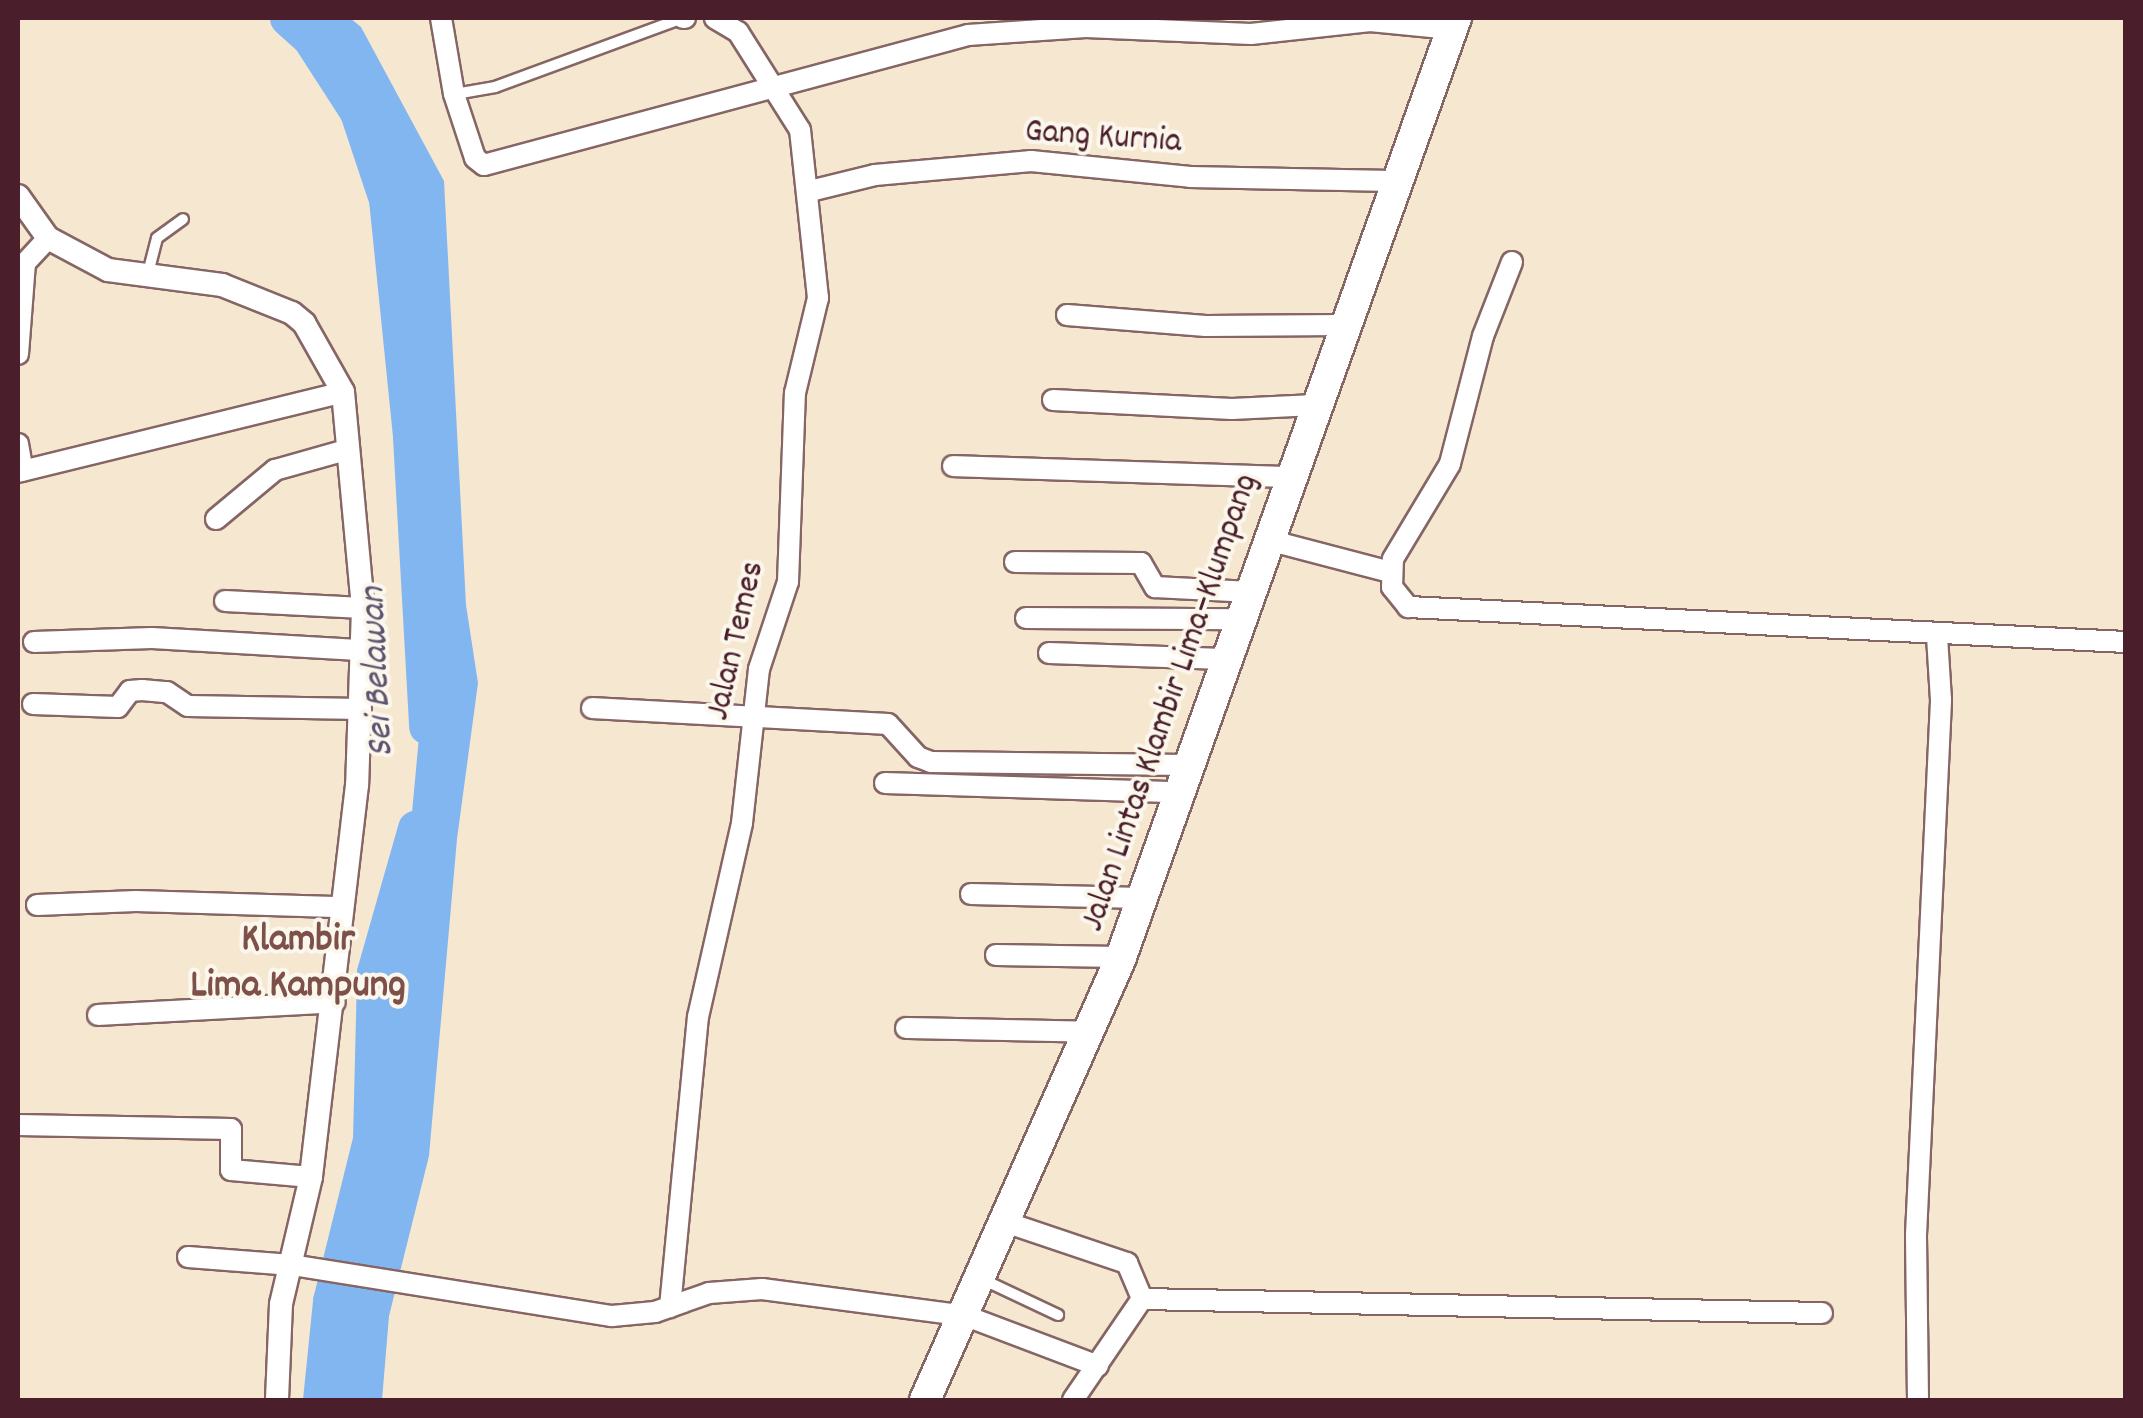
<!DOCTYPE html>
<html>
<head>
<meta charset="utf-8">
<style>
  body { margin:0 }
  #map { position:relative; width:2143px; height:1418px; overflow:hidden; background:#f6e7d0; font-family:Dekko,sans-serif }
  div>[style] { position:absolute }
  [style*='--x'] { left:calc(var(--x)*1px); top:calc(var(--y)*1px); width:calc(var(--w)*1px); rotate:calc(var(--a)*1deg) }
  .water>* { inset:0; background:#82b6f0 }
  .river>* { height:35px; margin:-17.5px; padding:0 17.5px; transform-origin:17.5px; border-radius:17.5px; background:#82b6f0 }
  .roads { filter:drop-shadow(2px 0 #866565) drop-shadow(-2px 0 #866565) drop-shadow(0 2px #866565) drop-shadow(0 -2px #866565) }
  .service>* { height:10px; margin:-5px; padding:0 5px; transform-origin:5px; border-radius:5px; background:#fff }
  .minor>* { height:20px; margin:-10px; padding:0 10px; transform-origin:10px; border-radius:10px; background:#fff }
  .tertiary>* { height:22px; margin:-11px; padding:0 11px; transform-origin:11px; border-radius:11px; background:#fff }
  .primary>* { height:30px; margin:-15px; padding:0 15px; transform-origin:15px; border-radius:15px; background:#fff }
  span { translate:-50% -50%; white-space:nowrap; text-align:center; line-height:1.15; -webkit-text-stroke:8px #fbf7ec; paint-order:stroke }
  .street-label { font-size:35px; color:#4a1f2b }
  .water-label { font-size:38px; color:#5e5470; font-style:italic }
  .quarter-label { font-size:40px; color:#7e504a; font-weight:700 }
  .frame { position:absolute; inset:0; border:20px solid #4a1f2b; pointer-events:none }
</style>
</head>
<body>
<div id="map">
  <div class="water">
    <i style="clip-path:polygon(300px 18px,350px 18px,361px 27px,444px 181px,466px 605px,478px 683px,457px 839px,429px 1156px,389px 1316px,382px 1400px,333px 1400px,411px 823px,428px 641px,426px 511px,384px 184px,370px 133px,338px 70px)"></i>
  </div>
  <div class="river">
    <i style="--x:287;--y:18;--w:31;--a:42"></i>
    <i style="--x:310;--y:39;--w:87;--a:57.2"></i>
    <i style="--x:357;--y:112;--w:92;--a:71.6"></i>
    <i style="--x:386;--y:199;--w:239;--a:84.2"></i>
    <i style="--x:410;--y:437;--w:290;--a:86.8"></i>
    <i style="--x:320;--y:1400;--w:100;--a:-84.2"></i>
    <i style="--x:330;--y:1301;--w:167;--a:-76.1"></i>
    <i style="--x:370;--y:1139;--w:167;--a:-88.6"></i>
    <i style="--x:374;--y:972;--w:150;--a:-74.1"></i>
  </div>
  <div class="roads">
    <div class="service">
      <i style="--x:455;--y:94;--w:41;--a:-9.9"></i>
      <i style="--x:495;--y:87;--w:200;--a:-20.2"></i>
      <i style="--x:147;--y:277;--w:40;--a:-75.6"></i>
      <i style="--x:157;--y:238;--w:32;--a:-36"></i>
      <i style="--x:984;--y:1280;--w:82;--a:25.3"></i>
    </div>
    <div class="minor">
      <i style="--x:441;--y:18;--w:77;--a:80.3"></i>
      <i style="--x:454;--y:94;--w:67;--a:71.8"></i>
      <i style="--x:475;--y:158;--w:11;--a:38"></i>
      <i style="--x:484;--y:165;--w:501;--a:-15.03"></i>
      <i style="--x:968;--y:35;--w:118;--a:-3.9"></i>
      <i style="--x:1086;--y:27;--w:165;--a:2.4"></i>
      <i style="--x:1251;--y:34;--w:120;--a:-6.2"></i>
      <i style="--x:1370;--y:21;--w:82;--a:5.6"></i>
      <i style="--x:683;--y:18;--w:2;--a:0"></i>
      <i style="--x:810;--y:191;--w:67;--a:-13.8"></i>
      <i style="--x:875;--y:175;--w:157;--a:-5.1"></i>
      <i style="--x:1031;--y:161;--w:160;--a:5.7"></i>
      <i style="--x:1190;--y:177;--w:203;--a:1.1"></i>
      <i style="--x:1512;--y:262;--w:79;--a:111.4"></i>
      <i style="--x:1483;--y:336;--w:132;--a:104.5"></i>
      <i style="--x:1450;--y:464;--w:111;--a:121"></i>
      <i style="--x:1393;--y:559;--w:28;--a:92"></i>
      <i style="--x:1392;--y:587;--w:26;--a:51"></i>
      <i style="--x:1408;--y:607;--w:719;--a:2.79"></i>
      <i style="--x:1067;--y:315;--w:139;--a:4.5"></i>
      <i style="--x:1206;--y:326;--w:137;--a:-0.4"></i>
      <i style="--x:18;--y:354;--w:91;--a:-85.6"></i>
      <i style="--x:25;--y:263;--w:34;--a:-47"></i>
      <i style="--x:1053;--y:400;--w:179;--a:2.9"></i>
      <i style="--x:1232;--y:409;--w:83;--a:-2.8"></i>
      <i style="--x:18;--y:444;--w:27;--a:80"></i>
      <i style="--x:953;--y:466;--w:338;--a:1.9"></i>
      <i style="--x:18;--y:472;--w:335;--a:-13.8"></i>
      <i style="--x:216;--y:519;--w:77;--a:-39.7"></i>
      <i style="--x:275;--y:470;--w:77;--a:-15.8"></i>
      <i style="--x:1272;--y:541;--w:122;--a:14.7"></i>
      <i style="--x:1015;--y:562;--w:126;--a:0.5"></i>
      <i style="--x:1141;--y:563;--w:28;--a:60"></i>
      <i style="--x:1155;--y:587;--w:96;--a:3"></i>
      <i style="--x:225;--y:601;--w:138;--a:2.9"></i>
      <i style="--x:1026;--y:618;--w:215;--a:0.3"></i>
      <i style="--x:34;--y:642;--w:118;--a:-1.9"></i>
      <i style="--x:152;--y:638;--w:211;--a:3.3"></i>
      <i style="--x:1049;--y:653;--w:175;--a:2"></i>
      <i style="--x:33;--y:704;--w:85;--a:2"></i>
      <i style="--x:118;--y:707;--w:20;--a:-53"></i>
      <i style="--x:130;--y:691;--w:12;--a:-5"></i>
      <i style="--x:142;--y:690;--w:25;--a:5"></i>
      <i style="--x:167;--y:692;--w:25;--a:34"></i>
      <i style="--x:188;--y:706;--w:173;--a:1"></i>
      <i style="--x:592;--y:708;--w:296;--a:3.1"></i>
      <i style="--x:888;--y:724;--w:45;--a:47.7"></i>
      <i style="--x:918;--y:757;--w:14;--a:21"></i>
      <i style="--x:931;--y:762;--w:255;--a:0.7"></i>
      <i style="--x:885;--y:783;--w:292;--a:1.8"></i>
      <i style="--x:971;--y:894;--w:171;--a:1.3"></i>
      <i style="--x:37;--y:905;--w:99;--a:-2.3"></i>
      <i style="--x:136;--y:901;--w:207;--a:1.7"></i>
      <i style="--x:996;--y:955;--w:125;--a:0.9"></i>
      <i style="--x:98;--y:1015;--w:237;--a:-3.1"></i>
      <i style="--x:906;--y:1028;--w:186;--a:1.2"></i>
      <i style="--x:18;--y:1125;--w:213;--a:1.1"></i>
      <i style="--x:231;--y:1129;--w:41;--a:90"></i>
      <i style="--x:231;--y:1170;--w:80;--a:5"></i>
      <i style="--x:1008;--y:1223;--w:126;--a:18.6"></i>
      <i style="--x:1127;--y:1263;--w:39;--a:67"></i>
      <i style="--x:188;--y:1257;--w:104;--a:4.4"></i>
      <i style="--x:292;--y:1265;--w:324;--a:9.1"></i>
      <i style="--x:612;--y:1316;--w:43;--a:-5.3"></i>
      <i style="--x:655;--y:1312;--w:57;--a:-19.4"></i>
      <i style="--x:709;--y:1293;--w:53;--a:-4.3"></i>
      <i style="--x:762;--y:1289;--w:206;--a:7.5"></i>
      <i style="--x:966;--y:1316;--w:141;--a:20.7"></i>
      <i style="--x:670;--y:1307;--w:291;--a:-84.5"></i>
      <i style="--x:698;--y:1017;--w:199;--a:-77.2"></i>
      <i style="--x:742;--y:823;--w:155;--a:-83.7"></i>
      <i style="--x:759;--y:669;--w:92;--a:-71.6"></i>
      <i style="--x:788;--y:582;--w:189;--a:-87.9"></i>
      <i style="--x:795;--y:393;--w:98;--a:-76.4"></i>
      <i style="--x:818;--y:298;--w:169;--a:-96.1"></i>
      <i style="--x:800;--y:130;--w:116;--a:-122.3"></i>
      <i style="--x:738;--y:32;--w:27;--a:-149"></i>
      <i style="--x:1073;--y:1400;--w:122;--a:-55.7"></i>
      <i style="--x:1142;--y:1299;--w:680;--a:1.18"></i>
      <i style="--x:1918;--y:1400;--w:165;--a:-90.7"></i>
      <i style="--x:1916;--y:1235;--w:536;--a:-87.32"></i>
      <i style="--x:1941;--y:700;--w:63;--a:-93.6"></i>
    </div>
    <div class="tertiary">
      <i style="--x:18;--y:196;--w:52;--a:54.5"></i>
      <i style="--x:48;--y:238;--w:68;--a:28.1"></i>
      <i style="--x:108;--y:270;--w:115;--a:7.5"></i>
      <i style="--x:222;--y:285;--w:75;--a:21.8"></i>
      <i style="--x:292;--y:313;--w:16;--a:40"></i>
      <i style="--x:304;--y:323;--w:79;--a:60.5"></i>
      <i style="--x:343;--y:392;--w:217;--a:84.7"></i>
      <i style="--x:363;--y:608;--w:177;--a:91.9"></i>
      <i style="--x:357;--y:785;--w:395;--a:96.7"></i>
      <i style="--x:311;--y:1177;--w:130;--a:103.3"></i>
      <i style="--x:281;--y:1304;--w:96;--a:92.4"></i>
    </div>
    <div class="primary">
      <i style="--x:925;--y:1400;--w:484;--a:-66.1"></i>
      <i style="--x:1121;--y:957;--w:997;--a:-70.37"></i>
    </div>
  </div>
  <div class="street-label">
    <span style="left:1103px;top:138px;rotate:4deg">Gang Kurnia</span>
    <span style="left:737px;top:641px;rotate:-77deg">Jalan Temes</span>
    <span style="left:1171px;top:703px;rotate:-71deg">Jalan Lintas Klambir Lima–Klumpang</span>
  </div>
  <div class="water-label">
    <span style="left:379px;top:672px;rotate:-93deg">Sei Belawan</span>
  </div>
  <div class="quarter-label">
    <span style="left:298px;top:965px">Klambir<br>Lima Kampung</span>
  </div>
  <div class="frame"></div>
</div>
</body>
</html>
